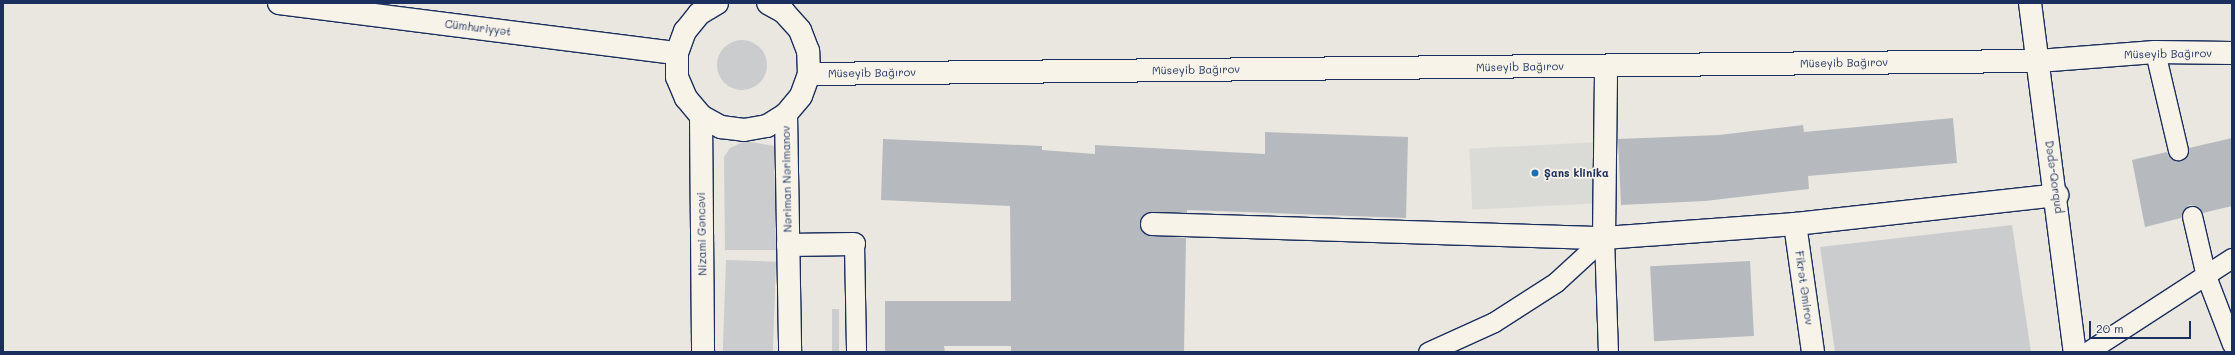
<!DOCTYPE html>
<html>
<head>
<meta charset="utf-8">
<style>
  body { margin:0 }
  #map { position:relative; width:2235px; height:355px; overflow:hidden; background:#eae7e0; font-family:Mali,sans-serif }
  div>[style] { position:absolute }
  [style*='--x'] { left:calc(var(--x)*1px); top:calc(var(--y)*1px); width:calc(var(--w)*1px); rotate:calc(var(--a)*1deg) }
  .built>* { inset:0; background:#dadad6; transform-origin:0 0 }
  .green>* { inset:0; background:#cbcccd; transform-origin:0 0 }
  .round { border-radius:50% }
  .building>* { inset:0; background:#b6babf; transform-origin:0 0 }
  .roads { filter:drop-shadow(1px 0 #1b2f5e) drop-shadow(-1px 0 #1b2f5e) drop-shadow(0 1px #1b2f5e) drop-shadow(0 -1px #1b2f5e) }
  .service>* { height:19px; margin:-9.5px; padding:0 9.5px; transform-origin:9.5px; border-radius:9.5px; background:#f7f3e8 }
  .minor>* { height:22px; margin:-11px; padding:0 11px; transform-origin:11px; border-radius:11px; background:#f7f3e8 }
  .tertiary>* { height:22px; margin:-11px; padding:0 11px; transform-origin:11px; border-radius:11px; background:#f7f3e8 }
  .secondary>* { height:22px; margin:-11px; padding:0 11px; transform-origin:11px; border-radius:11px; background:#f7f3e8 }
  .primary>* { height:22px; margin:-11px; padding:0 11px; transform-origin:11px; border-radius:11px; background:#f7f3e8 }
  .dots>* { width:11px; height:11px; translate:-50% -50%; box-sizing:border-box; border:2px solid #f7f3e8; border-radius:50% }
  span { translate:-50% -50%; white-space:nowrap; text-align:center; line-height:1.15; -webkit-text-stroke:3.5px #f7f3e8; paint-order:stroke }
  .street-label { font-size:11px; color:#1b2f5e }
  .poi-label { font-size:11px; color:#1b2f5e; font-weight:700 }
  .left { translate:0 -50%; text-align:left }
  .frame { position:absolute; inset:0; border:4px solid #1b2f5e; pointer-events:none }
  .scale { position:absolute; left:2089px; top:321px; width:102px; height:18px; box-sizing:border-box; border:2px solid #1b2f5e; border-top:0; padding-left:5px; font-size:12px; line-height:14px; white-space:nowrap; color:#1b2f5e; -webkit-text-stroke:3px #f7f3e8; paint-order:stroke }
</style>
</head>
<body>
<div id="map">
  <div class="built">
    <i style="left:1599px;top:142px;width:61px;height:130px;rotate:87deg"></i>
  </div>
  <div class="green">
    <i class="round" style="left:717px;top:40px;width:50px;height:50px"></i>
    <i style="clip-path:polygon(745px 141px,774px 146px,776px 250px,725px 250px,724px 157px,730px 148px)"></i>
    <i style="clip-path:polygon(2012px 225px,2031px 352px,1835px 352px,1820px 247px)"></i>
    <i style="left:726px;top:260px;width:50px;height:92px;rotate:2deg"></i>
    <i style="left:832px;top:309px;width:7px;height:43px"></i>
  </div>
  <div class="building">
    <i style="clip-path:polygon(1953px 118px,1957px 163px,1808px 176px,1809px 189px,1705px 201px,1621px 205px,1618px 139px,1719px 135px,1803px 125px,1804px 132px)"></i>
    <i style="clip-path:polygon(1265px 132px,1408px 137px,1406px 218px,1187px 210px,1187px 213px,1146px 213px,1140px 224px,1146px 235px,1186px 238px,1184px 352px,1011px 352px,1011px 346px,944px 346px,945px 352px,885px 352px,885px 301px,1011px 301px,1010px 206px,881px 200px,883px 139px,1042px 146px,1042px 150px,1095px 154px,1095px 145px,1265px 154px)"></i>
    <i style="clip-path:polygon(2232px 138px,2232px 206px,2203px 213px,2196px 206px,2189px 205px,2181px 218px,2145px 227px,2132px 160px,2167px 152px,2170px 158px,2180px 161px,2186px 158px,2189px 148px)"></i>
    <i style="left:1750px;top:261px;width:75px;height:100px;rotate:87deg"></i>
  </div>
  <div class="roads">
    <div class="service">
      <i style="--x:2155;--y:52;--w:101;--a:76.8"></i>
      <i style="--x:2192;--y:216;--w:62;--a:76.9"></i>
      <i style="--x:2206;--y:276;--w:73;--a:69.1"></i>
      <i style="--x:1604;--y:238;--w:114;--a:88"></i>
      <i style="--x:854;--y:244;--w:108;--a:88.9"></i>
      <i style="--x:1428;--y:352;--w:72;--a:-24.4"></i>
      <i style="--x:1494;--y:322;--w:74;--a:-32.8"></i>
      <i style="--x:1556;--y:282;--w:65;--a:-42.5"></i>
      <i style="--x:2087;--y:352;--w:173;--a:-33"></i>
    </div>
    <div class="minor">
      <i style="--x:2030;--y:3;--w:352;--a:82.7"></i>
      <i style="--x:1152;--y:224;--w:452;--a:1.8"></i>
      <i style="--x:1604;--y:238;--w:192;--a:-4.2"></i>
      <i style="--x:1795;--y:224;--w:264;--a:-6.3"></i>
      <i style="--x:1795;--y:224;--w:129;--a:82"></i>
      <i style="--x:1604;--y:238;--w:172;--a:-89.3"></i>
      <i style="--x:788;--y:245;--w:66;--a:-0.9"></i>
    </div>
    <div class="tertiary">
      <i style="--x:809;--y:74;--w:1229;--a:-0.61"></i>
      <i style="--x:2038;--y:61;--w:117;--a:-4.4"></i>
      <i style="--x:2155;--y:52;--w:77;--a:0.7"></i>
    </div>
    <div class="secondary">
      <i style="--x:279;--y:3;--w:401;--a:7.2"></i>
    </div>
    <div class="primary">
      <i style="--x:717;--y:3;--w:21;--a:149"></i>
      <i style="--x:699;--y:14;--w:22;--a:129"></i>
      <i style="--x:685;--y:31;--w:23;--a:110"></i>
      <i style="--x:677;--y:53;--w:24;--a:90"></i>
      <i style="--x:677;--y:77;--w:23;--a:67"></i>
      <i style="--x:686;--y:98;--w:23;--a:50"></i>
      <i style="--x:701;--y:116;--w:23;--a:29"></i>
      <i style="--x:721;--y:127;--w:23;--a:7"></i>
      <i style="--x:744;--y:130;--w:23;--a:-10"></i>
      <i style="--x:767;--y:126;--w:22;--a:-32"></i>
      <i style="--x:786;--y:114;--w:23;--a:-50"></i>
      <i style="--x:801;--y:96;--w:23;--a:-70"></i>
      <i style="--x:809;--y:74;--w:23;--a:-92"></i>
      <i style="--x:808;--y:51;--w:22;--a:-111"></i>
      <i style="--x:800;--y:30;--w:24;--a:-132"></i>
      <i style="--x:784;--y:12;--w:18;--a:-151"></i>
      <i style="--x:786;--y:114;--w:238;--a:89"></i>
      <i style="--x:701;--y:116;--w:236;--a:89.5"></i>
    </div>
  </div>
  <div class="dots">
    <i style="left:1535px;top:173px;background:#1f6fb2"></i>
  </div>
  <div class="street-label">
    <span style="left:478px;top:28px;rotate:7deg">Cümhuriyyət</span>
    <span style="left:2168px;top:54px;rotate:-1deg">Müseyib Bağırov</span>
    <span style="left:1844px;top:63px;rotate:-1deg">Müseyib Bağırov</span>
    <span style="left:1520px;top:67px;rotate:-1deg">Müseyib Bağırov</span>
    <span style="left:1196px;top:70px;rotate:-1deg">Müseyib Bağırov</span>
    <span style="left:872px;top:73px;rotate:-1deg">Müseyib Bağırov</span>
    <span style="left:2054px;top:177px;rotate:82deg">Dədə-Qorqud</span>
    <span style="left:787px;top:179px;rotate:-91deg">Nəriman Nərimanov</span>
    <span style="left:702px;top:234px;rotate:-91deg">Nizami Gəncəvi</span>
    <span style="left:1804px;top:288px;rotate:82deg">Fikrət Əmirov</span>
  </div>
  <div class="poi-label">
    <span class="left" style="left:1544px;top:173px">Şans klinika</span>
  </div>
  <div class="frame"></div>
  <div class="scale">20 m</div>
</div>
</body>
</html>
